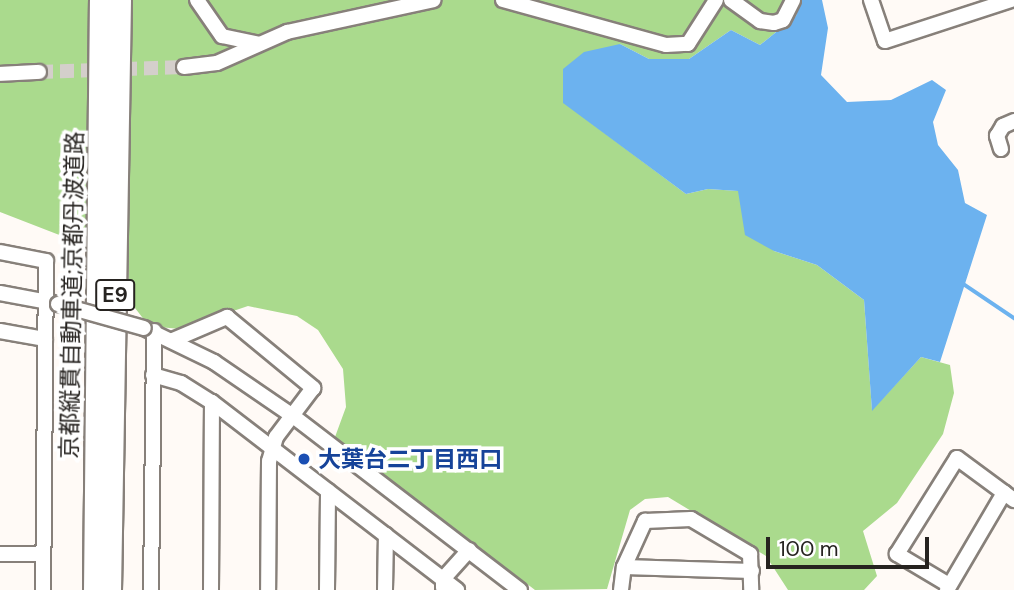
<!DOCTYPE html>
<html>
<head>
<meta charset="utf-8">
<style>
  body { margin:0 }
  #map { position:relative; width:1014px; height:590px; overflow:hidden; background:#fffaf6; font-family:"DM Sans","Noto Sans JP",sans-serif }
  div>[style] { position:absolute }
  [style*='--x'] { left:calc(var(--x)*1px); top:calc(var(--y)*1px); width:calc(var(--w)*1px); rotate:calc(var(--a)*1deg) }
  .forest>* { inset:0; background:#aada8d }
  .water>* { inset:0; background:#6cb2ef }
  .stream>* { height:3.5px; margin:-1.75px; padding:0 1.75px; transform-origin:1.75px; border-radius:1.75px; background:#6cb2ef }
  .minor-tunnel>* { height:14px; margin-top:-7px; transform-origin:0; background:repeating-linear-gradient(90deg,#d4cfcb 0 14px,transparent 0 21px) }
  .roads { filter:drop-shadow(2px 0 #87807a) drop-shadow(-2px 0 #87807a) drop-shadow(0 2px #87807a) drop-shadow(0 -2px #87807a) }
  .minor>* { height:14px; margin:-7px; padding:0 7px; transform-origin:7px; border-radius:7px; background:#fff }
  .highway>* { height:21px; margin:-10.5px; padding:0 10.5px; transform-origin:10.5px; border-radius:10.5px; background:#fff }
  .bridges { filter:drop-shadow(2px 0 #87807a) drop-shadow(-2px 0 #87807a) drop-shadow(0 2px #87807a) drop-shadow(0 -2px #87807a) }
  .minor-bridge>* { height:14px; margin:-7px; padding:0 7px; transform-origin:7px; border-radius:7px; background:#fff }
  .dots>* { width:19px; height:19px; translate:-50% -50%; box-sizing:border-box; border:4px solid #fff; border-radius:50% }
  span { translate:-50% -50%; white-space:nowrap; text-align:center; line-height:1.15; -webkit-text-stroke:7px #fff; paint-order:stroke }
  .shield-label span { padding:2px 5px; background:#fff; border:2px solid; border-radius:5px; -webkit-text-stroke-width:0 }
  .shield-label { font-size:21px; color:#262320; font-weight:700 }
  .street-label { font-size:23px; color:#262320 }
  .transit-label { font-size:23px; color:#164399; font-weight:700 }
  .left { translate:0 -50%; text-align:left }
  .scale { position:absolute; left:766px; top:537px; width:163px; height:32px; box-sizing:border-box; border:4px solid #262320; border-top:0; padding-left:9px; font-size:21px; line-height:24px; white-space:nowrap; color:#262320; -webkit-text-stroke:5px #fff; paint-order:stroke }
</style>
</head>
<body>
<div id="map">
  <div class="forest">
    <i style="clip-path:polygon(0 0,800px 0,796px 16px,760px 45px,731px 30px,689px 59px,649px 59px,620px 44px,563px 102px,686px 194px,708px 189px,739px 191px,774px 251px,817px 265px,864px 300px,872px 410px,921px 357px,950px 365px,954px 393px,943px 434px,897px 503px,863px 531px,877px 576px,864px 590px,788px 590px,766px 556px,668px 497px,645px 499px,630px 510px,607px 589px,535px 590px,335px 437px,346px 407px,343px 369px,318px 330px,297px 316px,248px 306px,180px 329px,149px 326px,128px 299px,129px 250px,80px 243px,0 212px)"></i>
  </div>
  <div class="water">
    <i style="clip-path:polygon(800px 0,822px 0,828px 28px,821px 75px,847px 102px,891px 100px,932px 80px,946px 90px,933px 122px,938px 145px,958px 170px,965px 203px,987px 215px,940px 362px,921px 357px,872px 411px,864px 300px,817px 265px,774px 251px,745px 235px,738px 191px,708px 189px,686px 194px,563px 103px,563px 69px,584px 52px,620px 44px,649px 59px,689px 59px,731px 30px,760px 45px,796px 16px)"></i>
  </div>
  <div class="stream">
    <i style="--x:962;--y:283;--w:63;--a:33.9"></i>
  </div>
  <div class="minor-tunnel">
    <i style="--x:39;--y:72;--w:145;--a:-2"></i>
  </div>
  <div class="roads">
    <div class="minor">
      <i style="--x:197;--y:0;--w:44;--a:55.2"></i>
      <i style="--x:222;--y:36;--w:38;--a:12"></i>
      <i style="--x:503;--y:0;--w:169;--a:15.4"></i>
      <i style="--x:666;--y:45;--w:22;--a:-3"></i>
      <i style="--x:688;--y:44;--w:52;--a:-57.5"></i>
      <i style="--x:731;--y:0;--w:36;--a:36"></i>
      <i style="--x:760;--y:21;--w:14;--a:8"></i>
      <i style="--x:774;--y:23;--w:9;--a:-18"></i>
      <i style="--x:783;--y:20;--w:22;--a:-63"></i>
      <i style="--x:871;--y:0;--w:43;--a:71.1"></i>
      <i style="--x:885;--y:41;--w:133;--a:-18"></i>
      <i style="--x:184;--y:67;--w:33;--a:-7"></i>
      <i style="--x:217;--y:63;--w:77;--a:-23.9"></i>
      <i style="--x:287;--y:32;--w:150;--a:-12.3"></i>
      <i style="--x:0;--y:74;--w:39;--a:-3"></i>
      <i style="--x:1001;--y:149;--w:14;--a:-107"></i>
      <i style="--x:997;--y:136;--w:12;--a:-59"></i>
      <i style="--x:1003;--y:126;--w:12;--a:-24"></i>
      <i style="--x:0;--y:252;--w:47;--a:11.1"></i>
      <i style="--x:46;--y:261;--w:329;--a:90.5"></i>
      <i style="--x:0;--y:293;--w:55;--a:10.5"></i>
      <i style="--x:144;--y:328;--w:78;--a:25.9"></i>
      <i style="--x:214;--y:362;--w:96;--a:34.4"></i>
      <i style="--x:293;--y:416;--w:286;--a:37.5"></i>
      <i style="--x:0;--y:331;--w:46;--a:10.1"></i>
      <i style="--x:173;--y:340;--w:59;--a:-23.1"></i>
      <i style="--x:227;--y:317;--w:112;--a:39.5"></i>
      <i style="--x:313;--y:388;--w:61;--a:127.1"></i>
      <i style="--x:276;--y:437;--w:25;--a:106"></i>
      <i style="--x:269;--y:461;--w:129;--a:90.4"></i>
      <i style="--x:153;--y:375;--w:29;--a:16"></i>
      <i style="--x:181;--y:383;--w:36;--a:32"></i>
      <i style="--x:212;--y:402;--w:309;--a:37.5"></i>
      <i style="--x:0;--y:554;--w:43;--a:0"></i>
      <i style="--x:624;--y:567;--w:128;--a:1.8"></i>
      <i style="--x:949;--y:585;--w:61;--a:-149.2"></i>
      <i style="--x:897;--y:554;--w:113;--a:-58"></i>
      <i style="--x:957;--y:458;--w:71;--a:36.4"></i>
      <i style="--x:443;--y:588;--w:9;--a:-90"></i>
      <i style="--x:443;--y:579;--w:39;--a:-48"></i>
      <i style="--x:151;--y:590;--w:259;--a:-89.3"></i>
      <i style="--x:211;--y:590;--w:188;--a:-89.7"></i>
      <i style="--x:327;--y:590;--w:99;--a:-89.4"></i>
      <i style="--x:385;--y:590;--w:55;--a:-89"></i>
      <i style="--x:621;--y:590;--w:23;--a:-83"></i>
      <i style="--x:624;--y:567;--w:51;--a:-65.5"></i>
      <i style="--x:645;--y:521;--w:46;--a:-2.5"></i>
      <i style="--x:691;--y:519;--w:69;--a:30.7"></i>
      <i style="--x:750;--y:554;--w:36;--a:88"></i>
      <i style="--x:947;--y:590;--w:113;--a:-59.6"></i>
    </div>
    <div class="highway">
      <i style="--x:94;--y:590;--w:590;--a:-89.42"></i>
      <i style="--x:110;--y:590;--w:590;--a:-89.03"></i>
    </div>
  </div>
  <div class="bridges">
    <div class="minor-bridge">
      <i style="--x:58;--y:304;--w:89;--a:15.6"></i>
    </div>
  </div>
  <div class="dots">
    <i style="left:304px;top:459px;background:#1a4fb4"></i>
  </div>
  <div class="shield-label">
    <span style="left:115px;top:295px">E9</span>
  </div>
  <div class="street-label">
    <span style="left:72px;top:295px;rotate:-89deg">京都縦貫自動車道;京都丹波道路</span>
  </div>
  <div class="transit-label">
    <span class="left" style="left:318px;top:459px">大葉台二丁目西口</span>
  </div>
  <div class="scale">100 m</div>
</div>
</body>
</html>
